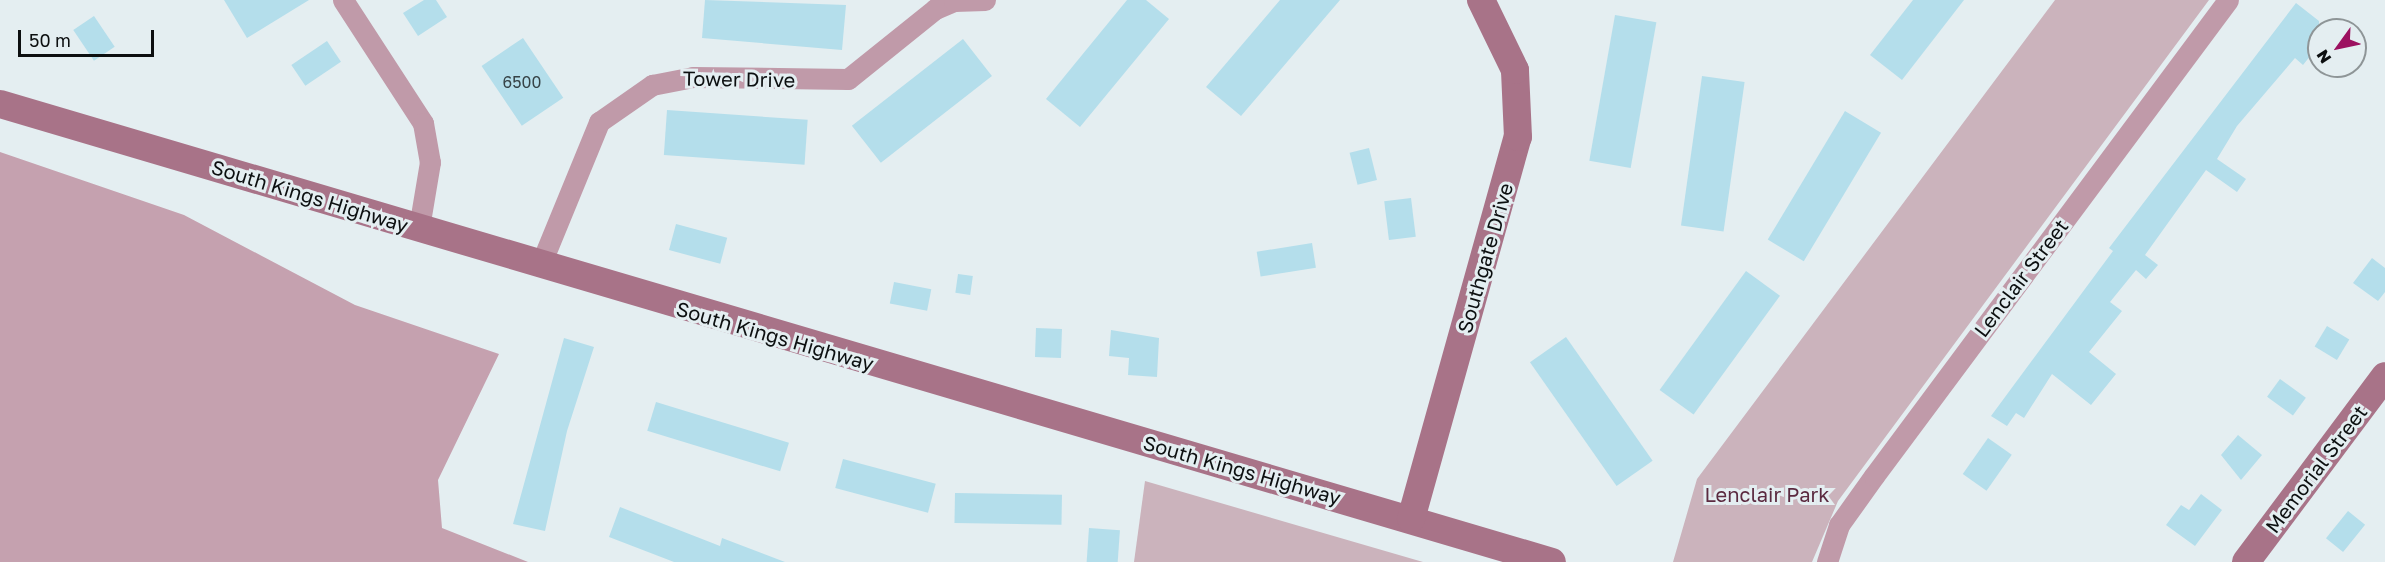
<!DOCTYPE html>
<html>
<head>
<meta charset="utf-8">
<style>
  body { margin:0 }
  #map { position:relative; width:2385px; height:562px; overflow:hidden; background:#e4eef1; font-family:"Golos Text",sans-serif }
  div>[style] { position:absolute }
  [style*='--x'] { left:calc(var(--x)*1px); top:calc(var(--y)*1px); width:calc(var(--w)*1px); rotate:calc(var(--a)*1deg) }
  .green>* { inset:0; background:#cbb3bc }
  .forest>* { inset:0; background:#c5a1af }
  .building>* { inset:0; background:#b4deeb; transform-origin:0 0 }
  .street>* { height:21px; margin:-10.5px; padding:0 10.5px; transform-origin:10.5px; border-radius:10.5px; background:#c09aa9 }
  .secondary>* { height:28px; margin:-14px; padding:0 14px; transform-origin:14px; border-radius:14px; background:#a87388 }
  span { translate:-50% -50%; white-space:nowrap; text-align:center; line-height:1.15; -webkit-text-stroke:6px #e4eef1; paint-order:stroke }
  .number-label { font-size:16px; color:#364347 }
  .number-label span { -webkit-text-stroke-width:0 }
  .street-label { font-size:20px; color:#0c0f10 }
  .park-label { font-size:20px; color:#5b2a40 }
  .north { position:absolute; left:2307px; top:18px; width:60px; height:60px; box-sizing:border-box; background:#e4eef1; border:2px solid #8e9597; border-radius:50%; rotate:237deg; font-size:16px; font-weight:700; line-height:24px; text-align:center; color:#0c0f10 }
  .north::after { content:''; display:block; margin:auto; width:21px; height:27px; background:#9c1160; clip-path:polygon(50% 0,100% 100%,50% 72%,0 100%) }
  .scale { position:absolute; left:18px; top:30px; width:136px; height:27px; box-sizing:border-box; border:3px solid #0c0f10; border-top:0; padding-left:8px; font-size:18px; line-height:21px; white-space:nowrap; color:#0c0f10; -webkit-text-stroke:4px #e4eef1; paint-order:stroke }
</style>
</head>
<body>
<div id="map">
  <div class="green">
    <i style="clip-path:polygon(2055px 0,2209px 0,1838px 501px,1812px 562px,1673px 562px,1697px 479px)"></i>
    <i style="clip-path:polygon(1145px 481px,1423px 562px,1134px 562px)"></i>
  </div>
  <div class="forest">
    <i style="clip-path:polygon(0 152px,184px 215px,355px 305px,499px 354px,438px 480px,442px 528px,528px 562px,0 562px)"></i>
  </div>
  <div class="building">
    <i style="clip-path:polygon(224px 0,309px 0,247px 38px)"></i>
    <i style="clip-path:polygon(424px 0,436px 0,447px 17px,418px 36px,403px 13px)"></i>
    <i style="clip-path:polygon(705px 0,846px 5px,842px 50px,702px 38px)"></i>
    <i style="clip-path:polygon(1127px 0,1146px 0,1169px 19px,1080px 127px,1046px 99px)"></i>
    <i style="clip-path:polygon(1280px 0,1340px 0,1241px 116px,1206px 87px)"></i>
    <i style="clip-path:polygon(1913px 0,1964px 0,1902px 80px,1870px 55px)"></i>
    <i style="clip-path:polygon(2296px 3px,2319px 21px,2319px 45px,2303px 65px,2295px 58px,2237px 126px,2217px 159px,2246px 179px,2237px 192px,2206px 170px,2145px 255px,2158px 265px,2146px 279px,2136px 270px,2110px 302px,2122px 311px,2089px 352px,2116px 374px,2091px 405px,2052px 374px,2024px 418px,2016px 413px,2007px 426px,1991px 416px,2113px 251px,2109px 248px)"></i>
    <i style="left:1615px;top:15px;width:42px;height:148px;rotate:10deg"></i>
    <i style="left:94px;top:16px;width:37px;height:25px;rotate:56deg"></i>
    <i style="left:523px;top:38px;width:72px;height:50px;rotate:56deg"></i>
    <i style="left:963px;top:39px;width:47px;height:141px;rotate:52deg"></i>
    <i style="left:327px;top:41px;width:25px;height:43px;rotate:56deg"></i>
    <i style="left:1702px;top:76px;width:43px;height:151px;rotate:8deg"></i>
    <i style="left:667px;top:110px;width:141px;height:45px;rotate:4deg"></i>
    <i style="left:1845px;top:111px;width:42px;height:150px;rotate:31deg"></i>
    <i style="left:1369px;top:148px;width:33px;height:20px;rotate:76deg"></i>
    <i style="left:1411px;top:198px;width:39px;height:27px;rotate:83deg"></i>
    <i style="left:676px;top:224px;width:53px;height:27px;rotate:15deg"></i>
    <i style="left:1312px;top:243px;width:25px;height:56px;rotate:81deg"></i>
    <i style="clip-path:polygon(2372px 258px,2385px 268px,2385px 292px,2378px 301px,2353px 283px)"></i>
    <i style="left:1746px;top:271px;width:42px;height:147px;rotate:36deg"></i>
    <i style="left:958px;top:274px;width:15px;height:19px;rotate:8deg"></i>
    <i style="left:894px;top:282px;width:38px;height:22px;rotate:11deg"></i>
    <i style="left:2327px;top:326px;width:26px;height:24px;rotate:31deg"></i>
    <i style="left:1036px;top:328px;width:26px;height:29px;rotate:2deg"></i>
    <i style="clip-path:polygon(1111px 330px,1159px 338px,1157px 377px,1128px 375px,1129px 358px,1109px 356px)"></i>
    <i style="left:1566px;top:337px;width:151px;height:44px;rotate:55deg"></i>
    <i style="clip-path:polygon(564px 338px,594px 347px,567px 431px,545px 531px,513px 524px)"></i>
    <i style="left:2280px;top:379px;width:32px;height:22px;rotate:36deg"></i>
    <i style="left:656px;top:402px;width:139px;height:30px;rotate:17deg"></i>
    <i style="clip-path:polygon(2238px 435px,2262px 455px,2241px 480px,2221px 455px)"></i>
    <i style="left:1988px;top:438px;width:29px;height:44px;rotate:35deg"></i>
    <i style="left:843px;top:459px;width:96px;height:30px;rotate:15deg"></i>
    <i style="left:955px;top:493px;width:107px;height:30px;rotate:1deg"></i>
    <i style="clip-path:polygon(2201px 494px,2222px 510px,2195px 546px,2166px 525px,2181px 505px,2189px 510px)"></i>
    <i style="clip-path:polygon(620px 507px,720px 546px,722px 538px,785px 562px,674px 562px,609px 537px)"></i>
    <i style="left:2348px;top:511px;width:22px;height:35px;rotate:39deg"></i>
    <i style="left:1089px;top:528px;width:31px;height:34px;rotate:4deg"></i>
  </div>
  <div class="street">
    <i style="--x:343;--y:0;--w:147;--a:57"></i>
    <i style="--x:423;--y:123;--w:40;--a:80"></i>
    <i style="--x:430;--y:162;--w:67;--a:99.5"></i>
    <i style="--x:540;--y:266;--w:156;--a:-67.7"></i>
    <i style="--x:599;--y:122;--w:65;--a:-34.9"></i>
    <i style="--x:652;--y:85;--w:42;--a:-11"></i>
    <i style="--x:693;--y:77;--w:155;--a:0.7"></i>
    <i style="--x:848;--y:79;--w:112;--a:-38.8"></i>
    <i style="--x:935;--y:9;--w:21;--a:-23"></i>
    <i style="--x:954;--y:1;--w:31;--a:-2"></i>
    <i style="--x:1827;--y:562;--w:39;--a:-72"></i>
    <i style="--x:1839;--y:525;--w:60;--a:-54.5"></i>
    <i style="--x:1874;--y:476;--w:593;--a:-53.36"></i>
  </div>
  <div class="secondary">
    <i style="--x:0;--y:104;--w:1618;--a:16.44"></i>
    <i style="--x:1411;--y:519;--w:397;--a:-74.4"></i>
    <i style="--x:1518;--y:137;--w:67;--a:-92.6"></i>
    <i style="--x:1515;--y:70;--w:78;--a:-115.9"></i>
    <i style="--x:2246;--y:562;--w:232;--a:-53.2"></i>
  </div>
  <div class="number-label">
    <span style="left:522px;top:82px">6500</span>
  </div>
  <div class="street-label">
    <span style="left:739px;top:79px;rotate:1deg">Tower Drive</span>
    <span style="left:310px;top:196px;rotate:17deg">South Kings Highway</span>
    <span style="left:1485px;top:258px;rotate:-74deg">Southgate Drive</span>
    <span style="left:2021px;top:278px;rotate:-53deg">Lenclair Street</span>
    <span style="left:775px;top:336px;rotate:16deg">South Kings Highway</span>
    <span style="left:2316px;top:469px;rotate:-53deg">Memorial Street</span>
    <span style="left:1242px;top:470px;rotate:16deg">South Kings Highway</span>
  </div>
  <div class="park-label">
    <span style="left:1767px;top:494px">Lenclair Park</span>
  </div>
  <div class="north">N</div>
  <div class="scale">50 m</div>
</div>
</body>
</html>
